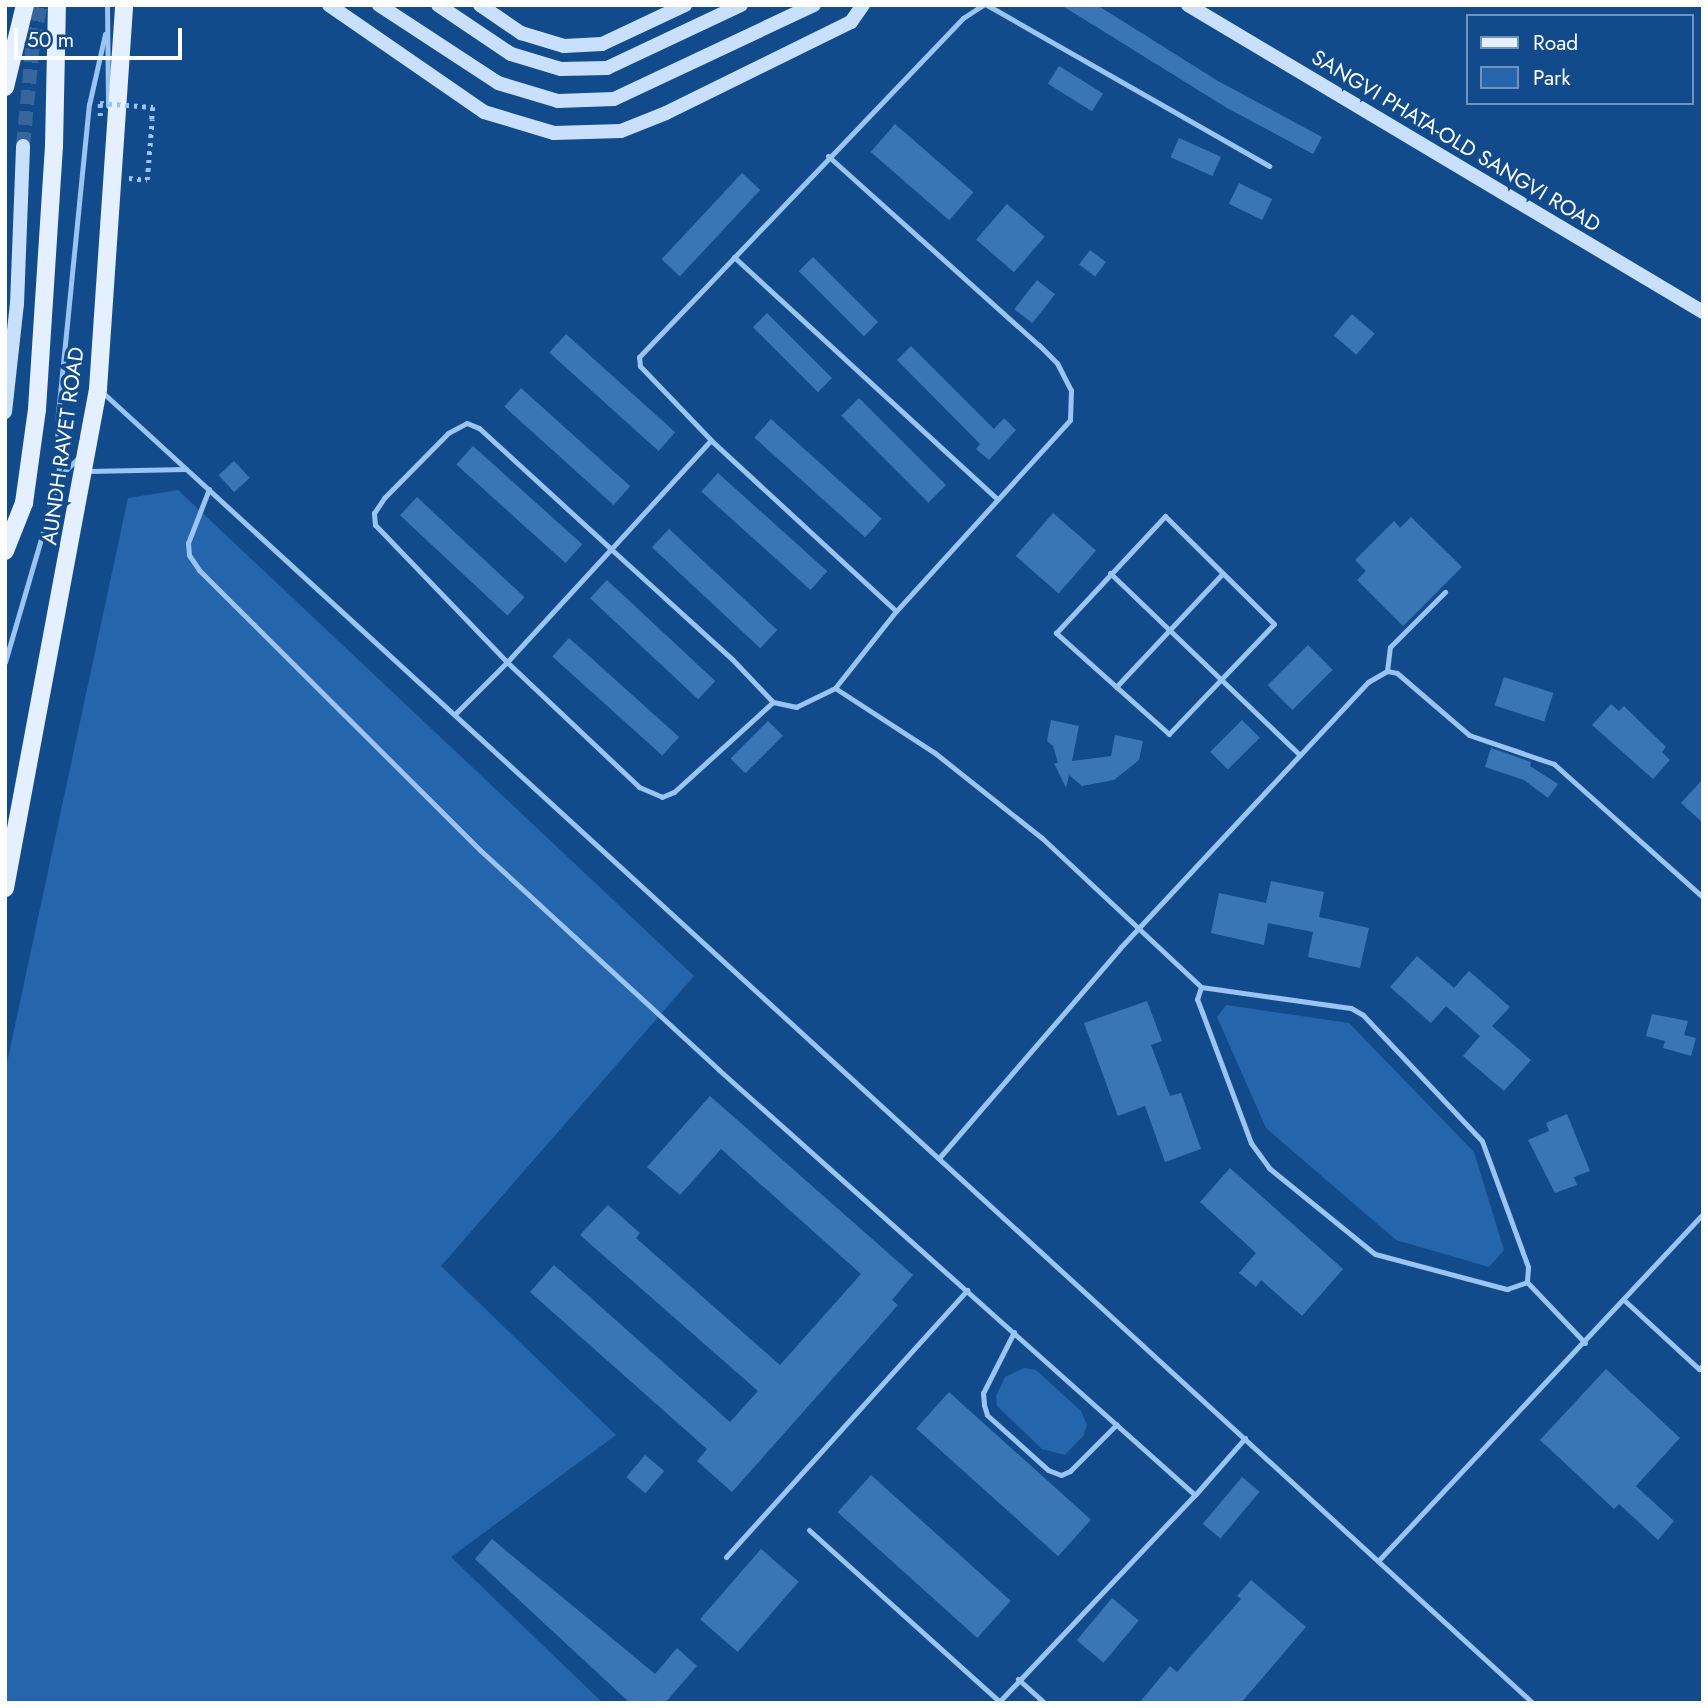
<!DOCTYPE html>
<html>
<head>
<meta charset="utf-8">
<style>
  body { margin:0 }
  #map { position:relative; width:1708px; height:1708px; overflow:hidden; background:#124b8c; font-family:Jost,sans-serif }
  div>[style] { position:absolute }
  [style*='--x'] { left:calc(var(--x)*1px); top:calc(var(--y)*1px); width:calc(var(--w)*1px); rotate:calc(var(--a)*1deg) }
  .green>* { inset:0; background:#2465ab }
  .building>* { inset:0; background:#3a75b5; transform-origin:0 0 }
  .secondary-tunnel>* { height:14px; margin-top:-7px; transform-origin:0; background:repeating-linear-gradient(90deg,#36669d 0 14px,transparent 0 21px) }
  .path>* { height:4.5px; margin-top:-2.25px; transform-origin:0; background:repeating-linear-gradient(90deg,#9ac4f1 0 3.5px,transparent 0 8.5px) }
  .service>* { height:5px; margin:-2.5px; padding:0 2.5px; transform-origin:2.5px; border-radius:2.5px; background:#9ac4f1 }
  .secondary>* { height:14px; margin:-7px; padding:0 7px; transform-origin:7px; border-radius:7px; background:#c8e0fc }
  .primary>* { height:18px; margin:-9px; padding:0 9px; transform-origin:9px; border-radius:9px; background:#e4efff }
  .path-bridge>* { height:4.5px; margin-top:-2.25px; transform-origin:0; background:repeating-linear-gradient(90deg,#9ac4f1 0 3.5px,transparent 0 8.5px) }
  span { translate:-50% -50%; white-space:nowrap; text-align:center; line-height:1.15; -webkit-text-stroke:7px #124b8c; paint-order:stroke }
  .street-label { font-size:21px; color:#fff }
  .frame { position:absolute; inset:0; border:7px solid #fff; pointer-events:none }
  .legend { position:absolute; left:1466px; top:14px; width:228px; height:91px; box-sizing:border-box; background:#124b8c; border:2px solid #7193ba; margin:0; padding:9px 12px; list-style:none; font-size:21px; color:#fff }
  .legend li { display:flex; align-items:center; gap:14px; height:35px }
  .legend b { width:35px; border:2px solid #7193ba }
  .scale { position:absolute; left:14px; top:28px; width:168px; height:32px; box-sizing:border-box; border:4px solid #fff; border-top:0; padding-left:9px; font-size:21px; line-height:24px; white-space:nowrap; color:#fff; -webkit-text-stroke:5px #124b8c; paint-order:stroke }
</style>
</head>
<body>
<div id="map">
  <div class="green">
    <i style="clip-path:polygon(178px 490px,694px 976px,441px 1266px,616px 1435px,451px 1557px,603px 1703px,5px 1703px,5px 1072px,128px 498px)"></i>
    <i style="clip-path:polygon(1226px 1005px,1349px 1023px,1474px 1152px,1504px 1250px,1489px 1267px,1396px 1240px,1266px 1128px,1217px 1017px)"></i>
    <i style="clip-path:polygon(1024px 1368px,1036px 1370px,1081px 1411px,1087px 1425px,1083px 1436px,1065px 1455px,1042px 1449px,997px 1406px,996px 1396px,1005px 1377px)"></i>
  </div>
  <div class="building">
    <i style="clip-path:polygon(1061px 5px,1097px 5px,1218px 81px,1322px 137px,1313px 154px,1227px 108px)"></i>
    <i style="left:1059px;top:66px;width:52px;height:21px;rotate:32deg"></i>
    <i style="left:895px;top:124px;width:104px;height:37px;rotate:41deg"></i>
    <i style="left:1179px;top:138px;width:46px;height:21px;rotate:24deg"></i>
    <i style="left:742px;top:173px;width:25px;height:118px;rotate:43deg"></i>
    <i style="left:1239px;top:183px;width:37px;height:23px;rotate:26deg"></i>
    <i style="left:1007px;top:204px;width:50px;height:47px;rotate:41deg"></i>
    <i style="left:1090px;top:250px;width:20px;height:18px;rotate:37deg"></i>
    <i style="left:813px;top:257px;width:92px;height:20px;rotate:45deg"></i>
    <i style="left:1037px;top:280px;width:23px;height:37px;rotate:38deg"></i>
    <i style="left:767px;top:313px;width:92px;height:20px;rotate:45deg"></i>
    <i style="left:1352px;top:314px;width:30px;height:28px;rotate:41deg"></i>
    <i style="left:566px;top:334px;width:147px;height:25px;rotate:42deg"></i>
    <i style="clip-path:polygon(911px 346px,994px 429px,1004px 418px,1016px 430px,989px 460px,976px 449px,980px 444px,897px 360px)"></i>
    <i style="left:521px;top:388px;width:147px;height:25px;rotate:42deg"></i>
    <i style="left:859px;top:398px;width:123px;height:25px;rotate:45deg"></i>
    <i style="left:771px;top:419px;width:149px;height:25px;rotate:42deg"></i>
    <i style="left:473px;top:446px;width:147px;height:25px;rotate:42deg"></i>
    <i style="left:234px;top:461px;width:23px;height:21px;rotate:47deg"></i>
    <i style="left:718px;top:473px;width:147px;height:25px;rotate:42deg"></i>
    <i style="left:417px;top:497px;width:147px;height:25px;rotate:43deg"></i>
    <i style="left:1053px;top:513px;width:57px;height:57px;rotate:41deg"></i>
    <i style="clip-path:polygon(1411px 517px,1462px 567px,1403px 626px,1357px 580px,1366px 571px,1355px 560px,1394px 521px,1400px 528px)"></i>
    <i style="left:669px;top:529px;width:148px;height:25px;rotate:43deg"></i>
    <i style="left:607px;top:580px;width:148px;height:25px;rotate:43deg"></i>
    <i style="left:569px;top:638px;width:148px;height:25px;rotate:42deg"></i>
    <i style="left:1308px;top:645px;width:35px;height:57px;rotate:45deg"></i>
    <i style="left:1504px;top:677px;width:52px;height:30px;rotate:18deg"></i>
    <i style="clip-path:polygon(1611px 704px,1619px 711px,1624px 706px,1666px 747px,1662px 752px,1670px 760px,1653px 779px,1592px 725px)"></i>
    <i style="clip-path:polygon(1051px 720px,1079px 726px,1072px 761px,1111px 756px,1115px 735px,1143px 741px,1139px 760px,1114px 780px,1082px 786px,1069px 775px,1066px 788px,1054px 763px,1058px 763px,1053px 746px,1047px 741px)"></i>
    <i style="left:1242px;top:720px;width:25px;height:45px;rotate:45deg"></i>
    <i style="left:768px;top:721px;width:21px;height:53px;rotate:45deg"></i>
    <i style="clip-path:polygon(1491px 748px,1531px 762px,1530px 766px,1558px 784px,1548px 798px,1524px 780px,1485px 767px)"></i>
    <i style="clip-path:polygon(1703px 779px,1703px 823px,1681px 803px)"></i>
    <i style="clip-path:polygon(1271px 881px,1324px 892px,1319px 917px,1369px 928px,1360px 968px,1308px 957px,1313px 932px,1268px 923px,1264px 945px,1211px 933px,1219px 893px,1266px 903px)"></i>
    <i style="clip-path:polygon(1417px 956px,1454px 988px,1469px 971px,1510px 1007px,1492px 1026px,1531px 1060px,1504px 1091px,1463px 1056px,1480px 1036px,1446px 1006px,1431px 1023px,1390px 987px)"></i>
    <i style="clip-path:polygon(1147px 1001px,1162px 1041px,1151px 1045px,1170px 1096px,1181px 1093px,1201px 1149px,1165px 1162px,1145px 1106px,1118px 1116px,1084px 1023px)"></i>
    <i style="clip-path:polygon(1652px 1014px,1688px 1021px,1684px 1035px,1696px 1038px,1691px 1056px,1663px 1048px,1665px 1041px,1646px 1036px)"></i>
    <i style="clip-path:polygon(710px 1096px,913px 1275px,892px 1300px,898px 1305px,732px 1492px,697px 1461px,707px 1449px,530px 1292px,554px 1265px,730px 1422px,758px 1391px,580px 1235px,608px 1205px,640px 1233px,636px 1238px,780px 1365px,861px 1274px,721px 1149px,680px 1195px,647px 1167px)"></i>
    <i style="clip-path:polygon(1567px 1114px,1590px 1171px,1574px 1177px,1577px 1185px,1555px 1193px,1528px 1140px,1549px 1131px,1546px 1123px)"></i>
    <i style="clip-path:polygon(1230px 1168px,1343px 1269px,1302px 1316px,1261px 1280px,1256px 1287px,1239px 1273px,1256px 1253px,1200px 1202px)"></i>
    <i style="clip-path:polygon(1606px 1369px,1680px 1438px,1636px 1486px,1674px 1521px,1658px 1540px,1619px 1504px,1614px 1509px,1540px 1440px)"></i>
    <i style="left:949px;top:1392px;width:191px;height:49px;rotate:42deg"></i>
    <i style="left:645px;top:1455px;width:25px;height:29px;rotate:40deg"></i>
    <i style="left:871px;top:1475px;width:188px;height:50px;rotate:42deg"></i>
    <i style="left:1242px;top:1477px;width:23px;height:61px;rotate:40deg"></i>
    <i style="clip-path:polygon(492px 1539px,655px 1674px,677px 1648px,697px 1666px,665px 1703px,630px 1703px,475px 1559px)"></i>
    <i style="left:761px;top:1549px;width:50px;height:93px;rotate:41deg"></i>
    <i style="clip-path:polygon(1251px 1580px,1306px 1627px,1241px 1703px,1139px 1703px,1170px 1666px,1177px 1672px,1241px 1599px,1237px 1596px)"></i>
    <i style="left:1112px;top:1598px;width:35px;height:55px;rotate:40deg"></i>
  </div>
  <div class="secondary-tunnel">
    <i style="--x:23;--y:146;--w:104;--a:-84.5"></i>
    <i style="--x:33;--y:42;--w:38;--a:-78"></i>
  </div>
  <div class="path">
    <i style="--x:129;--y:178;--w:18;--a:6"></i>
    <i style="--x:147;--y:180;--w:61;--a:-85.3"></i>
  </div>
  <div class="service">
    <i style="--x:107;--y:5;--w:101;--a:89.4"></i>
    <i style="--x:987;--y:5;--w:325;--a:29.7"></i>
    <i style="--x:828;--y:156;--w:283;--a:41.9"></i>
    <i style="--x:1039;--y:345;--w:25;--a:45"></i>
    <i style="--x:1057;--y:363;--w:30;--a:63"></i>
    <i style="--x:1071;--y:390;--w:30;--a:92"></i>
    <i style="--x:1070;--y:420;--w:258;--a:132.3"></i>
    <i style="--x:734;--y:257;--w:357;--a:42.6"></i>
    <i style="--x:101;--y:391;--w:1942;--a:42.5"></i>
    <i style="--x:711;--y:440;--w:148;--a:132.5"></i>
    <i style="--x:611;--y:549;--w:154;--a:132.6"></i>
    <i style="--x:507;--y:662;--w:190;--a:-133.9"></i>
    <i style="--x:375;--y:525;--w:12;--a:-95"></i>
    <i style="--x:374;--y:513;--w:18;--a:-56"></i>
    <i style="--x:384;--y:498;--w:91;--a:-45.4"></i>
    <i style="--x:448;--y:433;--w:21;--a:-28"></i>
    <i style="--x:467;--y:423;--w:13;--a:23"></i>
    <i style="--x:479;--y:428;--w:179;--a:42.5"></i>
    <i style="--x:611;--y:549;--w:164;--a:42.3"></i>
    <i style="--x:732;--y:659;--w:59;--a:46.4"></i>
    <i style="--x:88;--y:471;--w:98;--a:-1.2"></i>
    <i style="--x:59;--y:477;--w:28;--a:-45"></i>
    <i style="--x:209;--y:489;--w:58;--a:111.3"></i>
    <i style="--x:188;--y:543;--w:12;--a:85"></i>
    <i style="--x:189;--y:555;--w:18;--a:56"></i>
    <i style="--x:199;--y:570;--w:397;--a:44.9"></i>
    <i style="--x:480;--y:850;--w:325;--a:42.6"></i>
    <i style="--x:719;--y:1070;--w:638;--a:41.76"></i>
    <i style="--x:1195;--y:1495;--w:76;--a:-48.7"></i>
    <i style="--x:1165;--y:516;--w:153;--a:44.7"></i>
    <i style="--x:1274;--y:624;--w:152;--a:133.7"></i>
    <i style="--x:1169;--y:734;--w:152;--a:-138.2"></i>
    <i style="--x:1056;--y:633;--w:160;--a:-47"></i>
    <i style="--x:1110;--y:573;--w:263;--a:43.8"></i>
    <i style="--x:5;--y:662;--w:193;--a:-73.7"></i>
    <i style="--x:59;--y:477;--w:53;--a:-92.2"></i>
    <i style="--x:57;--y:424;--w:321;--a:-84.3"></i>
    <i style="--x:89;--y:105;--w:73;--a:-77.3"></i>
    <i style="--x:1387;--y:671;--w:24;--a:-83"></i>
    <i style="--x:1390;--y:647;--w:78;--a:-45"></i>
    <i style="--x:1116;--y:687;--w:156;--a:-46.8"></i>
    <i style="--x:835;--y:688;--w:98;--a:-51.6"></i>
    <i style="--x:896;--y:611;--w:252;--a:-137.3"></i>
    <i style="--x:711;--y:440;--w:103;--a:-133.8"></i>
    <i style="--x:640;--y:366;--w:9;--a:-96"></i>
    <i style="--x:639;--y:357;--w:469;--a:-46.3"></i>
    <i style="--x:963;--y:18;--w:24;--a:-33"></i>
    <i style="--x:455;--y:714;--w:74;--a:-45"></i>
    <i style="--x:507;--y:662;--w:182;--a:43.4"></i>
    <i style="--x:639;--y:787;--w:25;--a:23"></i>
    <i style="--x:662;--y:797;--w:13;--a:-23"></i>
    <i style="--x:674;--y:792;--w:134;--a:-42.3"></i>
    <i style="--x:773;--y:702;--w:24;--a:12"></i>
    <i style="--x:796;--y:707;--w:43;--a:-26"></i>
    <i style="--x:835;--y:688;--w:119;--a:33"></i>
    <i style="--x:935;--y:753;--w:137;--a:38.5"></i>
    <i style="--x:1042;--y:838;--w:218;--a:43.1"></i>
    <i style="--x:1201;--y:987;--w:151;--a:8"></i>
    <i style="--x:1351;--y:1008;--w:14;--a:30"></i>
    <i style="--x:1363;--y:1015;--w:173;--a:46.6"></i>
    <i style="--x:1482;--y:1141;--w:134;--a:69.9"></i>
    <i style="--x:1528;--y:1267;--w:15;--a:94"></i>
    <i style="--x:1527;--y:1282;--w:84;--a:46.4"></i>
    <i style="--x:1201;--y:987;--w:13;--a:108"></i>
    <i style="--x:1197;--y:999;--w:14;--a:69"></i>
    <i style="--x:1202;--y:1012;--w:140;--a:69.5"></i>
    <i style="--x:1251;--y:1143;--w:31;--a:54"></i>
    <i style="--x:1269;--y:1168;--w:136;--a:39.1"></i>
    <i style="--x:1375;--y:1254;--w:137;--a:14.9"></i>
    <i style="--x:1507;--y:1289;--w:21;--a:-19"></i>
    <i style="--x:939;--y:1158;--w:277;--a:-49.2"></i>
    <i style="--x:1120;--y:948;--w:364;--a:-47"></i>
    <i style="--x:1368;--y:682;--w:22;--a:-30"></i>
    <i style="--x:1387;--y:671;--w:10;--a:11"></i>
    <i style="--x:1397;--y:673;--w:95;--a:40.7"></i>
    <i style="--x:1469;--y:735;--w:90;--a:18.8"></i>
    <i style="--x:1554;--y:764;--w:200;--a:41.8"></i>
    <i style="--x:1624;--y:1300;--w:102;--a:42.6"></i>
    <i style="--x:1699;--y:1369;--w:6;--a:-45"></i>
    <i style="--x:1014;--y:1332;--w:68;--a:116.9"></i>
    <i style="--x:983;--y:1393;--w:12;--a:85"></i>
    <i style="--x:984;--y:1405;--w:10;--a:73"></i>
    <i style="--x:987;--y:1415;--w:82;--a:42"></i>
    <i style="--x:1048;--y:1470;--w:14;--a:21"></i>
    <i style="--x:1061;--y:1475;--w:10;--a:-24"></i>
    <i style="--x:1070;--y:1471;--w:66;--a:-45"></i>
    <i style="--x:809;--y:1530;--w:256;--a:42"></i>
    <i style="--x:726;--y:1557;--w:360;--a:-47.9"></i>
    <i style="--x:1378;--y:1561;--w:475;--a:-46.9"></i>
    <i style="--x:1018;--y:1679;--w:36;--a:42"></i>
    <i style="--x:998;--y:1703;--w:286;--a:-46.6"></i>
  </div>
  <div class="secondary">
    <i style="--x:329;--y:5;--w:188;--a:34.6"></i>
    <i style="--x:484;--y:112;--w:73;--a:16.7"></i>
    <i style="--x:554;--y:133;--w:67;--a:-1.7"></i>
    <i style="--x:621;--y:131;--w:48;--a:-21.8"></i>
    <i style="--x:666;--y:113;--w:206;--a:-26.2"></i>
    <i style="--x:851;--y:22;--w:21;--a:-55"></i>
    <i style="--x:379;--y:5;--w:142;--a:33.2"></i>
    <i style="--x:498;--y:83;--w:63;--a:16.7"></i>
    <i style="--x:558;--y:101;--w:56;--a:-2"></i>
    <i style="--x:614;--y:99;--w:221;--a:-25.2"></i>
    <i style="--x:438;--y:5;--w:88;--a:33.9"></i>
    <i style="--x:511;--y:54;--w:52;--a:16.7"></i>
    <i style="--x:561;--y:69;--w:46;--a:-1.2"></i>
    <i style="--x:607;--y:68;--w:148;--a:-25.2"></i>
    <i style="--x:480;--y:5;--w:50;--a:34.3"></i>
    <i style="--x:521;--y:33;--w:45;--a:16.8"></i>
    <i style="--x:564;--y:46;--w:38;--a:-3"></i>
    <i style="--x:602;--y:44;--w:92;--a:-25.2"></i>
    <i style="--x:1188;--y:5;--w:600;--a:30.8"></i>
    <i style="--x:5;--y:412;--w:109;--a:-83.7"></i>
    <i style="--x:17;--y:304;--w:158;--a:-87.8"></i>
  </div>
  <div class="primary">
    <i style="--x:5;--y:87;--w:84;--a:-76.3"></i>
    <i style="--x:5;--y:551;--w:52;--a:-68.4"></i>
    <i style="--x:24;--y:503;--w:95;--a:-82.1"></i>
    <i style="--x:37;--y:409;--w:264;--a:-86.3"></i>
    <i style="--x:54;--y:146;--w:141;--a:-88.8"></i>
    <i style="--x:5;--y:888;--w:508;--a:-79.44"></i>
    <i style="--x:98;--y:389;--w:385;--a:-86.1"></i>
  </div>
  <div class="path-bridge">
    <i style="--x:100;--y:116;--w:13;--a:-90"></i>
    <i style="--x:100;--y:103;--w:53;--a:4.3"></i>
    <i style="--x:153;--y:107;--w:12;--a:95"></i>
  </div>
  <div class="street-label">
    <span style="left:1456px;top:141px;rotate:31deg">SANGVI PHATA-OLD SANGVI ROAD</span>
    <span style="left:63px;top:446px;rotate:-82deg">AUNDH RAVET ROAD</span>
  </div>
  <div class="frame"></div>
  <ul class="legend">
  <li><b style="height:9px;background:#e4efff"></b>Road</li>
  <li><b style="height:19px;background:#2465ab"></b>Park</li>
  </ul>
  <div class="scale">50 m</div>
</div>
</body>
</html>
